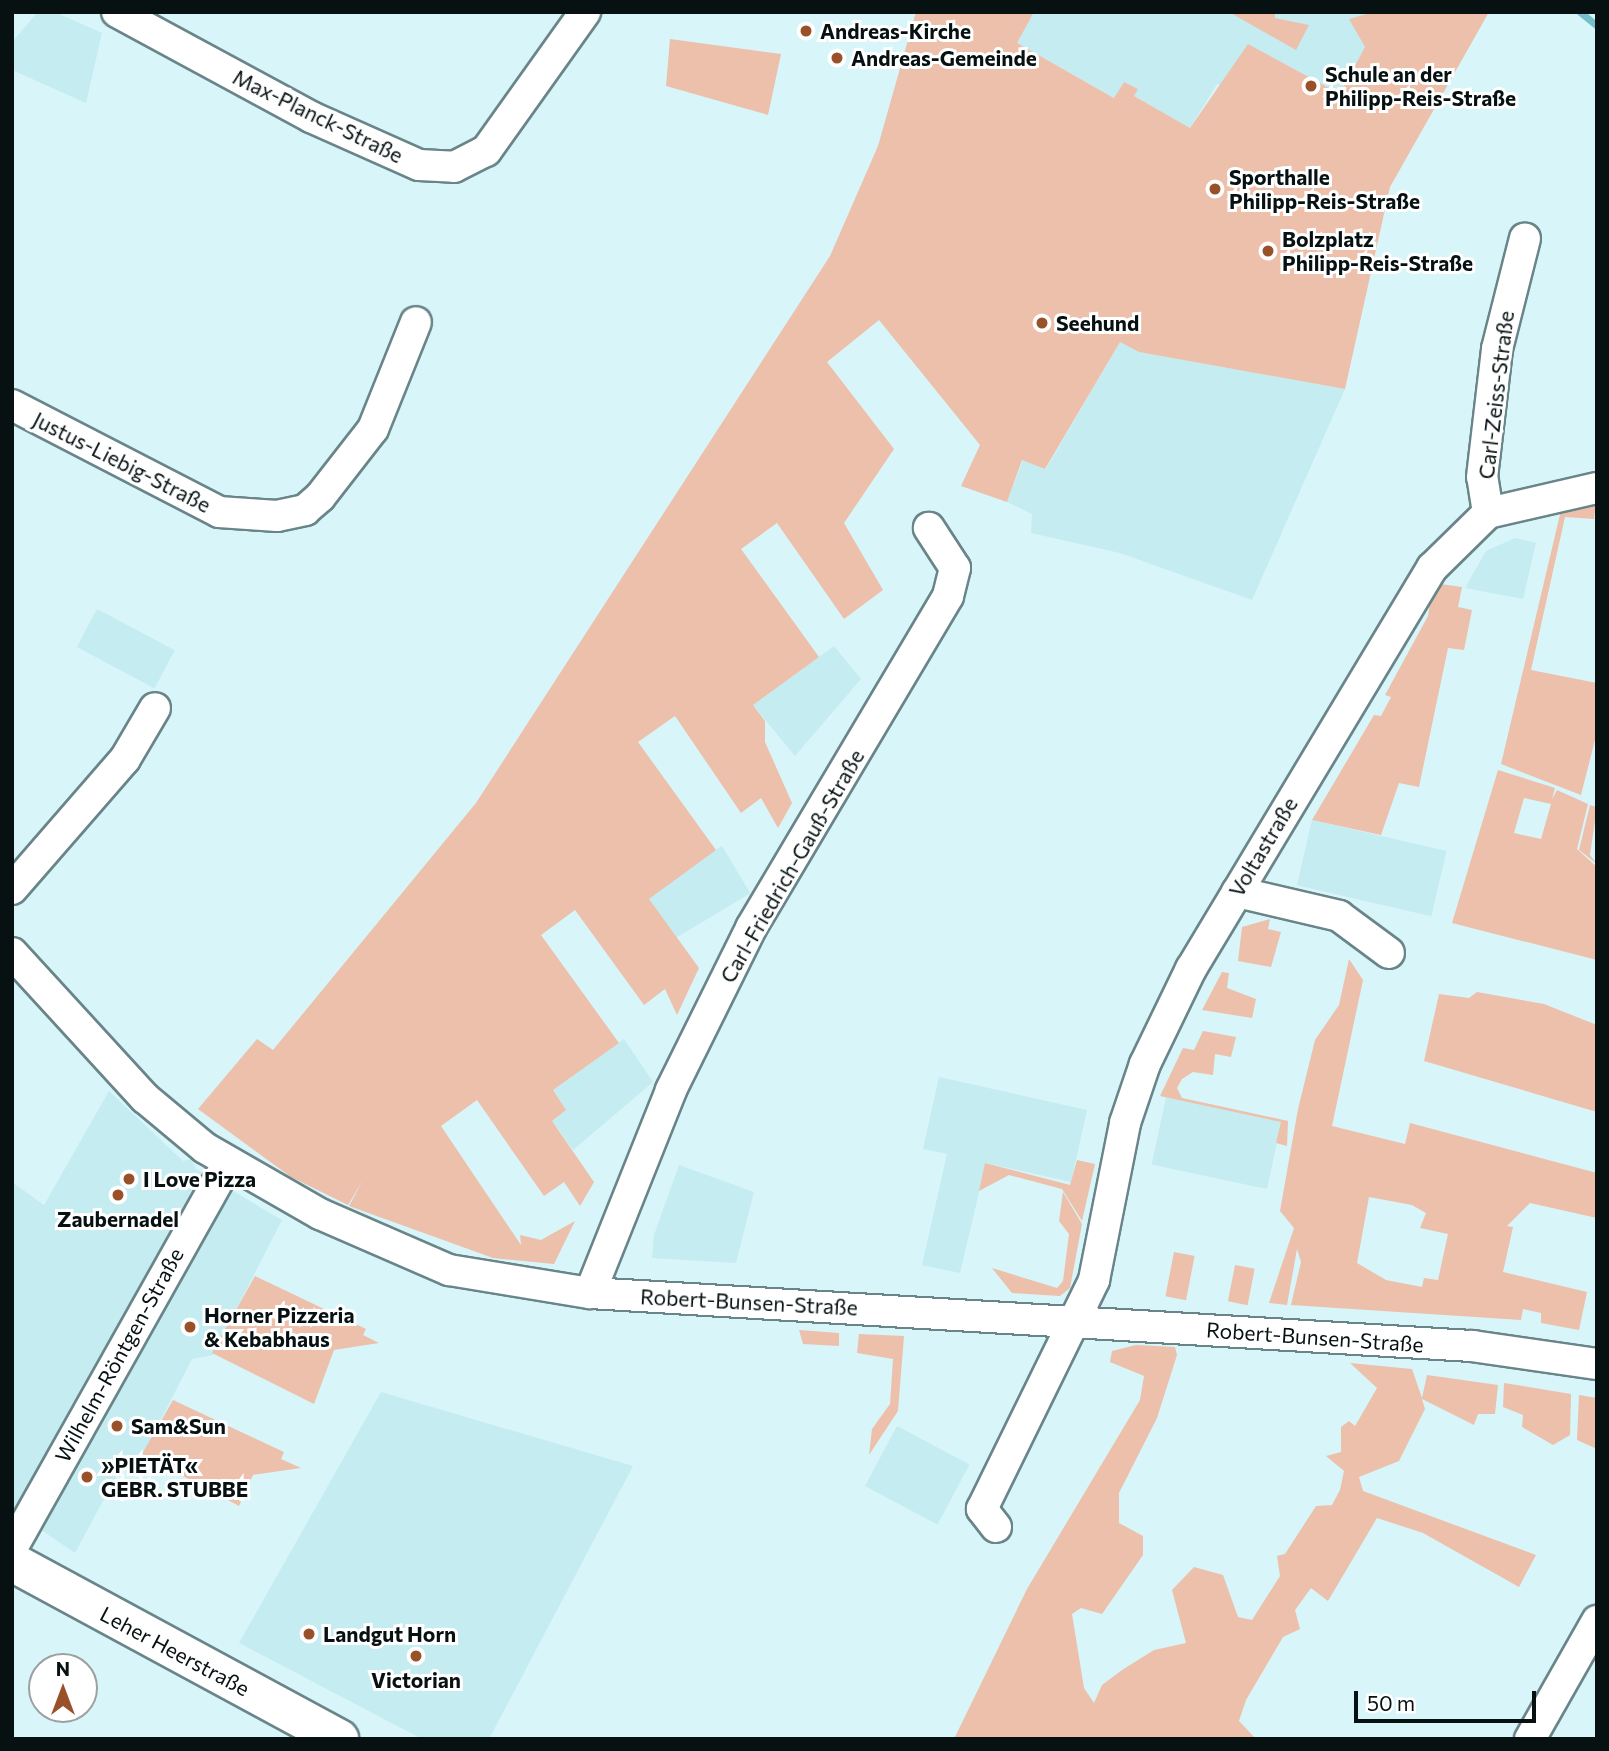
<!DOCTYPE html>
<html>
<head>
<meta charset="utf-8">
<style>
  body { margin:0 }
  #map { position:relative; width:1609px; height:1751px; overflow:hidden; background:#d8f5fa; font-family:Commissioner,sans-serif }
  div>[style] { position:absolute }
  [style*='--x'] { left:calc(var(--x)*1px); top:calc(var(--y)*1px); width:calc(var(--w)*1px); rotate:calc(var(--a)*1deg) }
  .built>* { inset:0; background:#c5ecf1; transform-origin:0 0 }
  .green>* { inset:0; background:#ecc0aa; transform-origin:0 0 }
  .stream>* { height:7px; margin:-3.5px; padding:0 3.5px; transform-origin:3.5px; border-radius:3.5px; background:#76c0cb }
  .roads { filter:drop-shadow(2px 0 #6a8589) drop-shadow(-2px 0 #6a8589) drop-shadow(0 2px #6a8589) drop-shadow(0 -2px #6a8589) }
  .minor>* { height:30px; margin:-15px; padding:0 15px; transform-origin:15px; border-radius:15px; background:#fff }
  .major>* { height:38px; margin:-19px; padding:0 19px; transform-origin:19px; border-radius:19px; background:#fff }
  .dots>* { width:19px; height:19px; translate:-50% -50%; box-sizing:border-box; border:4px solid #fff; border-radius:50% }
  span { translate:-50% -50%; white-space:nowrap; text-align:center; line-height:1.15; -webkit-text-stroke:6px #fff; paint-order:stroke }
  .poi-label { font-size:21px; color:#071112; font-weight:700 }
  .left { translate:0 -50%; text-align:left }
  .street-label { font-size:21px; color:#071112 }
  .frame { position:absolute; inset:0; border:14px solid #071112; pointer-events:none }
  .north { position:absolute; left:28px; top:1653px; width:70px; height:70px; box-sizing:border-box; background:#fff; border:2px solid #9ca0a0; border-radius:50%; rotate:0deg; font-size:19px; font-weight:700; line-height:28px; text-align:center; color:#071112 }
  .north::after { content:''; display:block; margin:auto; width:24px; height:32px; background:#985129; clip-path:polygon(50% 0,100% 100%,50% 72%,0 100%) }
  .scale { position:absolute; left:1354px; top:1691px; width:182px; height:32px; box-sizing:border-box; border:4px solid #071112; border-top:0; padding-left:9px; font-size:21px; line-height:24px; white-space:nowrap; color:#071112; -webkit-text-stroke:5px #fff; paint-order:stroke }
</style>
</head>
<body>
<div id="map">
  <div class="built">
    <i style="clip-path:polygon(38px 12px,55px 12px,102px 33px,86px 103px,12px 70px,12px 42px)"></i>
    <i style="clip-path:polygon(1034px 12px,1433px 12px,1361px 159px,1217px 84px,1190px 128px,1134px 96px,1124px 82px,1115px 98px,1016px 43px)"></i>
    <i style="clip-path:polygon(1120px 342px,1139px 352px,1345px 389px,1252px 600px,1120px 553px,1031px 533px,1032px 514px,1007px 502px,1023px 460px,1046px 469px)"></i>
    <i style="clip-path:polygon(1515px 538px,1536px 543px,1523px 599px,1465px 588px,1486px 551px)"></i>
    <i style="left:97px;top:609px;width:88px;height:43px;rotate:28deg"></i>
    <i style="clip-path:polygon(834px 646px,861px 679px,795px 756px,753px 705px)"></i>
    <i style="left:1312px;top:820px;width:138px;height:67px;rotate:13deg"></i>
    <i style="left:722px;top:846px;width:55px;height:90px;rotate:59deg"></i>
    <i style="clip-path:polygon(624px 1039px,653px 1082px,573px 1150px,552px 1121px,566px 1110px,553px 1090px)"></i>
    <i style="clip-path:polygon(939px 1077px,1087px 1110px,1071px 1182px,986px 1163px,960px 1273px,922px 1265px,947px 1154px,923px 1149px)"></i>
    <i style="clip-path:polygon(109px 1091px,183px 1161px,191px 1159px,196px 1169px,282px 1220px,213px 1355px,192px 1359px,142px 1456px,125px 1460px,75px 1553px,12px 1510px,12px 1182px,44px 1205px)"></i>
    <i style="left:1166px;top:1097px;width:118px;height:69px;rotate:12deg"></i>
    <i style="clip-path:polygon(679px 1165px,754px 1192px,736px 1263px,652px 1258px,654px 1235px)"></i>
    <i style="clip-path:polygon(381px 1392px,633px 1466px,489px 1739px,422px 1739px,239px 1643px)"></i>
    <i style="left:897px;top:1426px;width:82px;height:68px;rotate:28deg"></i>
  </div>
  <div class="green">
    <i style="clip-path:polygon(916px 12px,1034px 12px,1017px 43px,1114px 98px,1124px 82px,1138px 89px,1134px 96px,1190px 128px,1248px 44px,1340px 94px,1365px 47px,1349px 19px,1374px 12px,1489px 12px,1390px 187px,1345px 389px,1139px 352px,1120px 342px,1045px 469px,1022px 460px,1007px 502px,961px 486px,980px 445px,879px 320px,827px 362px,894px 449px,844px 523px,883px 590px,844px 619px,777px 523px,741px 549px,819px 657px,753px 705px,765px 721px,765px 742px,792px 803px,778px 828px,761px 798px,741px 813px,675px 716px,638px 742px,716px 850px,649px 899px,699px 968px,677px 1015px,665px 989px,644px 1005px,575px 910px,541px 935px,619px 1043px,553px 1090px,566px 1110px,552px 1121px,594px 1182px,580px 1206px,564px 1182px,544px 1196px,477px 1100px,441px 1126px,521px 1245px,520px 1235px,541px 1240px,575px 1221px,554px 1264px,493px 1258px,349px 1206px,363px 1180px,348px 1205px,291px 1177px,198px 1109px,257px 1039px,273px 1050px,476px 803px,830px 256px,878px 146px)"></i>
    <i style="clip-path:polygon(1229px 12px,1275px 12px,1275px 18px,1309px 25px,1296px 50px)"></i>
    <i style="clip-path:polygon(670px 39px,781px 54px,768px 115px,666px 86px)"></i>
    <i style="clip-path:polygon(1596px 501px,1594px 519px,1565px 517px,1531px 670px,1597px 683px,1597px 732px,1581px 795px,1501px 764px,1562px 506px)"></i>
    <i style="clip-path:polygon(1433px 583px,1462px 587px,1458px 607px,1472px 610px,1464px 650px,1448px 648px,1419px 787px,1399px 783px,1381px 835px,1312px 820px,1374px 715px,1381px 716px,1391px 697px,1385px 695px,1428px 616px)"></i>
    <i style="clip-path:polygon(evenodd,1498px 770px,1555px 788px,1552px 799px,1557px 790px,1588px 804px,1577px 849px,1597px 867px,1597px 960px,1452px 923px,1498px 770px,1524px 798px,1551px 804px,1541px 839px,1514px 833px,1524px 798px)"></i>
    <i style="clip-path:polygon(1590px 805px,1597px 807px,1590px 855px,1597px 864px,1579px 850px)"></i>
    <i style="clip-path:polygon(1270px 919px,1268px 929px,1281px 932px,1271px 967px,1238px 961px,1242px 927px)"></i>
    <i style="clip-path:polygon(evenodd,1349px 959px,1363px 980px,1332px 1126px,1405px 1144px,1410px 1123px,1597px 1173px,1597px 1218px,1530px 1203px,1507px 1226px,1513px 1227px,1503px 1272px,1587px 1292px,1579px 1330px,1541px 1323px,1541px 1313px,1523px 1309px,1521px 1320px,1291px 1305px,1301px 1262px,1297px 1249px,1287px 1305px,1269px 1303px,1294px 1228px,1280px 1211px,1298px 1109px,1315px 1040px,1339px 1005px,1349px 959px,1369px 1197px,1412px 1205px,1426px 1213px,1420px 1228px,1448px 1234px,1438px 1280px,1424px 1278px,1422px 1287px,1386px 1280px,1357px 1263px,1369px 1197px)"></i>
    <i style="clip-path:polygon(1222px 972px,1229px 973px,1227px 988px,1256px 999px,1252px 1018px,1202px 1010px)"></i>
    <i style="clip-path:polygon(1477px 992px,1544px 1004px,1597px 1025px,1597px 1112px,1424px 1061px,1439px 994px,1469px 998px)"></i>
    <i style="clip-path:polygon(1203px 1031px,1236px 1037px,1231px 1057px,1215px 1054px,1213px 1075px,1193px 1072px,1182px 1079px,1177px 1088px,1182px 1098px,1288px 1121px,1287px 1146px,1276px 1143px,1281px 1122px,1160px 1096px,1183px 1048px,1194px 1050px)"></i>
    <i style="clip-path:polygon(1077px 1160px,1095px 1164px,1082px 1221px,1062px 1189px,1009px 1175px,979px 1191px,985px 1163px,1070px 1185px)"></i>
    <i style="clip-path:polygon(1063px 1192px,1082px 1224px,1070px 1288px,1060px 1296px,1012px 1293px,992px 1268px,1057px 1288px,1063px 1281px,1069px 1234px,1059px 1221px)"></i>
    <i style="left:1174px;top:1252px;width:21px;height:45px;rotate:11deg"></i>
    <i style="left:1235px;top:1265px;width:20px;height:37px;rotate:11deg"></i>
    <i style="clip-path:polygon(255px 1276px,366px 1329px,363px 1335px,379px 1343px,334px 1350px,314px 1404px,212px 1353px)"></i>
    <i style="clip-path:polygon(799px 1330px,839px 1333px,839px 1346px,803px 1344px)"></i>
    <i style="clip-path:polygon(859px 1334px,904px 1336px,898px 1411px,869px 1455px,872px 1429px,890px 1404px,893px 1359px,857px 1353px)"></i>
    <i style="clip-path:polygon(1136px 1345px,1175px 1347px,1177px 1355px,1157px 1418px,1119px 1493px,1119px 1523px,1143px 1536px,1143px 1555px,1102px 1614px,1081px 1608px,1072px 1614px,1084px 1688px,1094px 1703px,1102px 1685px,1122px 1670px,1154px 1650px,1186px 1643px,1172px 1590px,1194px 1567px,1223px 1575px,1238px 1617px,1252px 1620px,1280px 1576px,1277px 1556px,1285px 1554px,1316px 1506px,1332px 1505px,1340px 1490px,1344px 1471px,1326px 1456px,1341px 1452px,1341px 1427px,1349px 1421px,1355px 1426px,1377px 1388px,1350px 1363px,1412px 1369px,1422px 1398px,1427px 1375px,1498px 1385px,1495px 1414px,1478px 1414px,1474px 1425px,1422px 1399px,1425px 1409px,1399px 1461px,1359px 1477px,1363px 1491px,1536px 1555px,1519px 1587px,1423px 1533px,1377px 1518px,1328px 1601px,1311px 1588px,1295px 1610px,1300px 1629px,1283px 1637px,1246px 1700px,1239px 1721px,1256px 1739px,954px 1739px,1027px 1589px,1140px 1400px,1144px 1376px,1110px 1362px,1112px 1351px)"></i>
    <i style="clip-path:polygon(1504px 1383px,1571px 1394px,1570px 1435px,1553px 1445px,1522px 1427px,1523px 1415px,1503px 1407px)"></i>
    <i style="clip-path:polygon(1579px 1395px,1597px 1398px,1597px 1449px,1577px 1440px)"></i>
    <i style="clip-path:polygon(173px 1400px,284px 1452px,281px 1459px,301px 1468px,253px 1475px,239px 1506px,142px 1454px)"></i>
  </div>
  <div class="stream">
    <i style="--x:1580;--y:12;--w:22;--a:39"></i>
  </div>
  <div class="roads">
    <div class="minor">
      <i style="--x:117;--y:12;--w:221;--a:28.4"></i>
      <i style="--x:311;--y:117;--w:118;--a:24"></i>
      <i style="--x:419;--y:165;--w:35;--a:3"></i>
      <i style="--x:454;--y:167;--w:36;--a:-27"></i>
      <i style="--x:486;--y:151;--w:171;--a:-54.5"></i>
      <i style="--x:12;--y:405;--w:233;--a:27.3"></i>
      <i style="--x:219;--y:512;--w:58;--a:3.9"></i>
      <i style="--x:277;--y:516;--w:29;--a:-12"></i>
      <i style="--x:305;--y:510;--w:20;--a:-41"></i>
      <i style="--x:320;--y:497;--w:86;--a:-52.1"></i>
      <i style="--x:373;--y:429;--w:115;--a:-68.1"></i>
      <i style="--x:1488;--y:513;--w:36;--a:-99"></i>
      <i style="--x:1482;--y:477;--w:129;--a:-83.3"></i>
      <i style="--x:1497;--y:349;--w:114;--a:-75.8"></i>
      <i style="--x:12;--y:889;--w:172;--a:-49"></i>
      <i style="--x:125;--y:759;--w:59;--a:-59.5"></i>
      <i style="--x:1237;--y:892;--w:105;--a:13.2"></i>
      <i style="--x:1339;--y:916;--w:62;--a:36.5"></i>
      <i style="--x:12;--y:953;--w:197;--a:47.5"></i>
      <i style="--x:145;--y:1098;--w:78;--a:39.8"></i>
      <i style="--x:205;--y:1148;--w:133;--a:29.9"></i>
      <i style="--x:320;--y:1214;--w:141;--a:23.5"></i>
      <i style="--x:449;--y:1270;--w:143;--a:9.3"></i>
      <i style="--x:590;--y:1293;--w:884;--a:3.44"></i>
      <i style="--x:1472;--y:1346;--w:126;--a:8.2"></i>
      <i style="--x:590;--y:1293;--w:219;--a:-68.2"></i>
      <i style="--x:671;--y:1090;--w:181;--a:-63.7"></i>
      <i style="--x:751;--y:928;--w:386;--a:-59.3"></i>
      <i style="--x:948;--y:596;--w:29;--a:-76"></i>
      <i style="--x:955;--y:568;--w:48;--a:-123"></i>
      <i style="--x:996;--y:1527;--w:23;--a:-128"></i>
      <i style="--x:982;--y:1509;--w:255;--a:-63.9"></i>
      <i style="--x:1094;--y:1280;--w:160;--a:-78.8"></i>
      <i style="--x:1125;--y:1123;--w:62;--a:-71.3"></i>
      <i style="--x:1145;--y:1064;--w:106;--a:-64.2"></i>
      <i style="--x:1191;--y:969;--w:468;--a:-59"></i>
      <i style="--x:1432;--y:568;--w:78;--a:-44.5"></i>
      <i style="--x:1488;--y:513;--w:112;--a:-12.9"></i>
      <i style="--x:12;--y:1548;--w:441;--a:-60.7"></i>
      <i style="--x:1530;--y:1739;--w:136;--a:-60.4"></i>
    </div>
    <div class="major">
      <i style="--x:12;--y:1562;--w:372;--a:28.4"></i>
    </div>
  </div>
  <div class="dots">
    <i style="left:806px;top:31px;background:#985129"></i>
    <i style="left:837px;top:58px;background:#985129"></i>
    <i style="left:1311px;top:86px;background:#985129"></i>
    <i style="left:1215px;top:189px;background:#985129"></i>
    <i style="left:1268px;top:251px;background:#985129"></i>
    <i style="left:1042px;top:323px;background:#985129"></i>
    <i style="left:129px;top:1179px;background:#985129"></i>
    <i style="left:118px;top:1195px;background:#985129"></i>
    <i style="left:190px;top:1327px;background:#985129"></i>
    <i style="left:117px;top:1426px;background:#985129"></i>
    <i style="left:87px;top:1477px;background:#985129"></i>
    <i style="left:309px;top:1634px;background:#985129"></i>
    <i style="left:416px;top:1656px;background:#985129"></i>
  </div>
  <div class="poi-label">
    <span class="left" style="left:820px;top:31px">Andreas-Kirche</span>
    <span class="left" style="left:851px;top:58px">Andreas-Gemeinde</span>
    <span class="left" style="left:1325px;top:86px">Schule an der<br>Philipp-Reis-Straße</span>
    <span class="left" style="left:1229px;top:189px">Sporthalle<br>Philipp-Reis-Straße</span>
    <span class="left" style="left:1282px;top:251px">Bolzplatz<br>Philipp-Reis-Straße</span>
    <span class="left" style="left:1056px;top:323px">Seehund</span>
    <span class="left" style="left:143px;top:1179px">I Love Pizza</span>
    <span style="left:118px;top:1219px">Zaubernadel</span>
    <span class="left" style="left:204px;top:1327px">Horner Pizzeria<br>&amp; Kebabhaus</span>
    <span class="left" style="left:131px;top:1426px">Sam&amp;Sun</span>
    <span class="left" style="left:101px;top:1477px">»PIETÄT«<br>GEBR. STUBBE</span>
    <span class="left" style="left:323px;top:1634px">Landgut Horn</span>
    <span style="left:416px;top:1680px">Victorian</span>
  </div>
  <div class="street-label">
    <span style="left:318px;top:116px;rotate:26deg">Max-Planck-Straße</span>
    <span style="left:1496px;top:395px;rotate:-83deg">Carl-Zeiss-Straße</span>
    <span style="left:122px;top:462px;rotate:27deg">Justus-Liebig-Straße</span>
    <span style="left:1263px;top:847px;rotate:-59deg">Voltastraße</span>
    <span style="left:792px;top:866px;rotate:-60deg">Carl-Friedrich-Gauß-Straße</span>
    <span style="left:749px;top:1302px;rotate:3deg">Robert-Bunsen-Straße</span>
    <span style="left:1315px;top:1337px;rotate:4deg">Robert-Bunsen-Straße</span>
    <span style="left:119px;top:1355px;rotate:-61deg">Wilhelm-Röntgen-Straße</span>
    <span style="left:175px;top:1651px;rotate:28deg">Leher Heerstraße</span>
  </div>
  <div class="frame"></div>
  <div class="north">N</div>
  <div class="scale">50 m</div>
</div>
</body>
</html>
